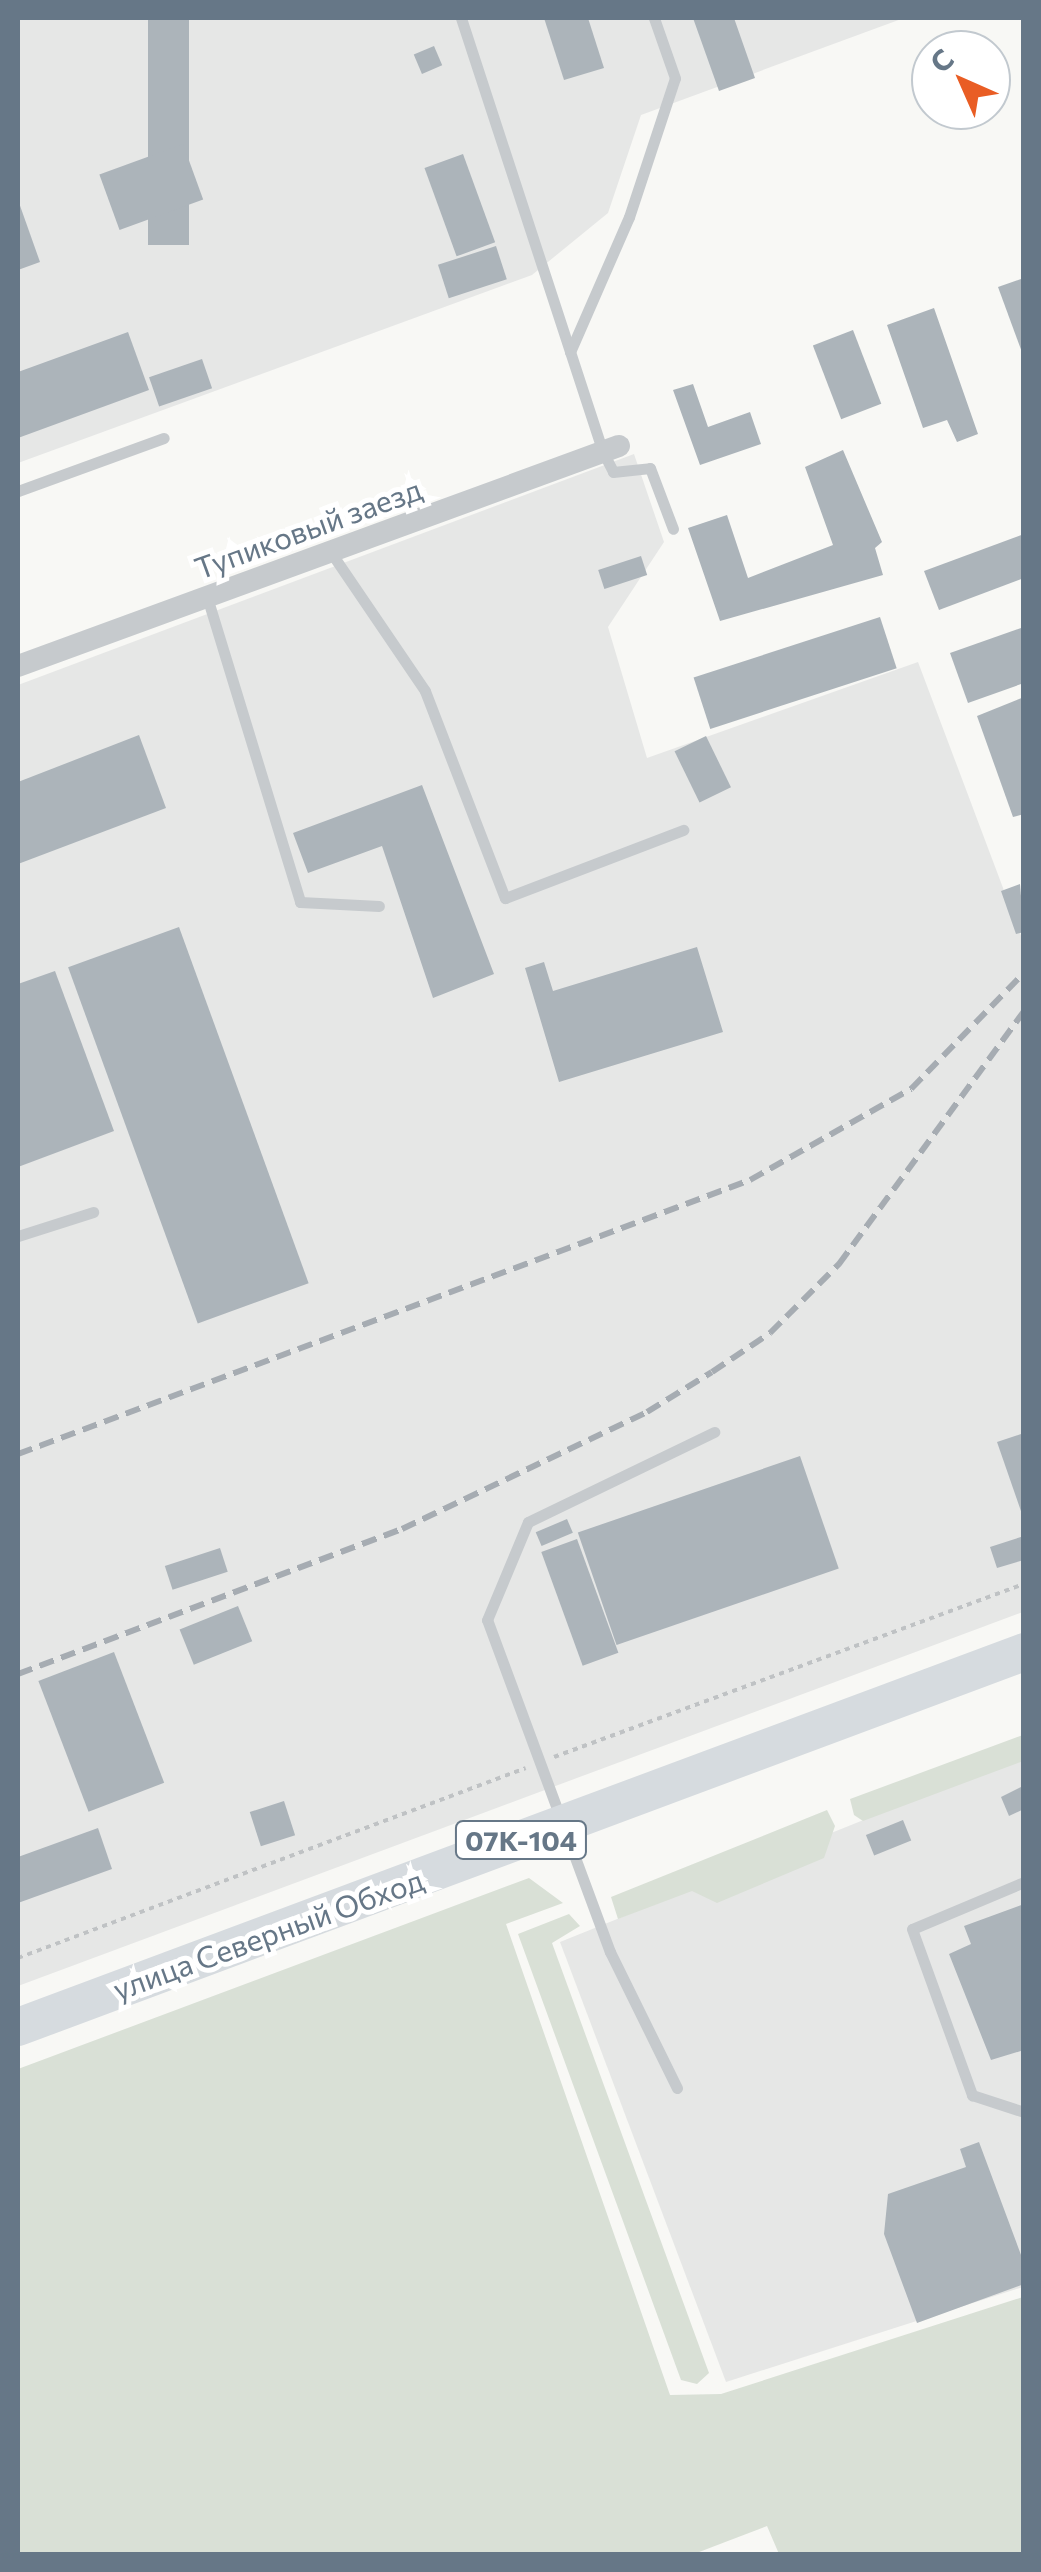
<!DOCTYPE html>
<html>
<head>
<meta charset="utf-8">
<style>
  body { margin:0 }
  #map { position:relative; width:1041px; height:2572px; overflow:hidden; background:#f8f8f5; font-family:Commissioner,sans-serif }
  div>[style] { position:absolute }
  [style*='--x'] { left:calc(var(--x)*1px); top:calc(var(--y)*1px); width:calc(var(--w)*1px); rotate:calc(var(--a)*1deg) }
  .built>* { inset:0; background:#e6e7e6 }
  .green>* { inset:0; background:#d9e0d6 }
  .building>* { inset:0; background:#acb4ba; transform-origin:0 0 }
  .path>* { height:4px; margin-top:-2px; transform-origin:0; background:repeating-linear-gradient(90deg,#bfc2c4 0 5px,transparent 0 10px) }
  .service>* { height:11px; margin:-5.5px; padding:0 5.5px; transform-origin:5.5px; border-radius:5.5px; background:#c6cacd }
  .minor>* { height:22px; margin:-11px; padding:0 11px; transform-origin:11px; border-radius:11px; background:#c6cacd }
  .trunk>* { height:38px; margin:-19px; padding:0 19px; transform-origin:19px; border-radius:19px; background:#d6dbdf }
  .rail>* { height:6px; margin-top:-3px; transform-origin:0; background:repeating-linear-gradient(90deg,#a6acb2 0 15px,transparent 0 23px) }
  span { translate:-50% -50%; white-space:nowrap; text-align:center; line-height:1.15; -webkit-text-stroke:10px #fff; paint-order:stroke }
  .shield-label span { padding:2px 8px; background:#fff; border:2px solid; border-radius:8px; -webkit-text-stroke-width:0 }
  .shield-label { font-size:28px; color:#667787; font-weight:700 }
  .street-label { font-size:30px; color:#667787 }
  .frame { position:absolute; inset:0; border:20px solid #667787; pointer-events:none }
  .north { position:absolute; left:911px; top:30px; width:100px; height:100px; box-sizing:border-box; background:#fff; border:2px solid #c2c9cf; border-radius:50%; rotate:315deg; font-size:28px; font-weight:700; line-height:40px; text-align:center; color:#667787 }
  .north::after { content:''; display:block; margin:auto; width:35px; height:45px; background:#e95d24; clip-path:polygon(50% 0,100% 100%,50% 72%,0 100%) }
</style>
</head>
<body>
<div id="map">
  <div class="built">
    <i style="clip-path:polygon(18px 18px,904px 18px,641px 115px,608px 213px,532px 275px,18px 463px)"></i>
    <i style="clip-path:polygon(634px 454px,664px 542px,608px 627px,647px 758px,918px 662px,1023px 941px,1023px 1612px,18px 1986px,18px 685px)"></i>
    <i style="clip-path:polygon(1023px 1756px,1023px 2287px,726px 2382px,560px 1942px)"></i>
  </div>
  <div class="green">
    <i style="clip-path:polygon(1023px 1735px,1023px 1761px,863px 1821px,854px 1815px,850px 1799px)"></i>
    <i style="clip-path:polygon(827px 1810px,835px 1826px,824px 1858px,717px 1903px,692px 1891px,618px 1919px,611px 1897px)"></i>
    <i style="clip-path:polygon(529px 1878px,563px 1903px,506px 1924px,670px 2395px,721px 2394px,1023px 2297px,1023px 2554px,779px 2554px,767px 2526px,694px 2554px,18px 2554px,18px 2069px)"></i>
    <i style="clip-path:polygon(569px 1914px,580px 1926px,552px 1943px,709px 2373px,697px 2384px,681px 2380px,518px 1934px)"></i>
  </div>
  <div class="building">
    <i style="left:148px;top:18px;width:41px;height:227px"></i>
    <i style="clip-path:polygon(544px 18px,588px 18px,604px 68px,564px 80px)"></i>
    <i style="clip-path:polygon(693px 18px,734px 18px,755px 78px,719px 91px)"></i>
    <i style="left:434px;top:46px;width:21px;height:22px;rotate:67deg"></i>
    <i style="left:183px;top:144px;width:59px;height:89px;rotate:70deg"></i>
    <i style="left:463px;top:154px;width:94px;height:41px;rotate:70deg"></i>
    <i style="clip-path:polygon(18px 200px,40px 262px,18px 270px)"></i>
    <i style="left:496px;top:246px;width:35px;height:61px;rotate:72deg"></i>
    <i style="clip-path:polygon(1024px 278px,1024px 355px,1023px 355px,998px 287px)"></i>
    <i style="clip-path:polygon(934px 308px,978px 434px,957px 442px,947px 420px,923px 428px,887px 325px)"></i>
    <i style="left:853px;top:330px;width:79px;height:43px;rotate:69deg"></i>
    <i style="clip-path:polygon(128px 332px,149px 390px,18px 438px,18px 372px)"></i>
    <i style="left:202px;top:359px;width:31px;height:56px;rotate:71deg"></i>
    <i style="clip-path:polygon(693px 384px,708px 427px,750px 412px,761px 444px,700px 465px,673px 390px)"></i>
    <i style="clip-path:polygon(843px 450px,882px 542px,875px 548px,883px 575px,720px 621px,688px 528px,727px 515px,748px 578px,833px 545px,805px 467px)"></i>
    <i style="clip-path:polygon(1024px 534px,1024px 578px,939px 610px,924px 571px)"></i>
    <i style="left:641px;top:556px;width:20px;height:45px;rotate:72deg"></i>
    <i style="left:880px;top:617px;width:54px;height:196px;rotate:72deg"></i>
    <i style="clip-path:polygon(1024px 627px,1024px 683px,968px 703px,950px 653px)"></i>
    <i style="clip-path:polygon(1024px 697px,1024px 814px,1013px 817px,977px 716px)"></i>
    <i style="clip-path:polygon(139px 735px,166px 808px,18px 864px,18px 782px)"></i>
    <i style="left:706px;top:736px;width:57px;height:35px;rotate:64deg"></i>
    <i style="clip-path:polygon(422px 785px,494px 974px,433px 998px,382px 846px,308px 873px,293px 833px)"></i>
    <i style="clip-path:polygon(1020px 884px,1024px 932px,1016px 934px,1001px 891px)"></i>
    <i style="left:179px;top:927px;width:379px;height:118px;rotate:70deg"></i>
    <i style="clip-path:polygon(697px 947px,723px 1032px,559px 1082px,525px 968px,544px 962px,553px 991px)"></i>
    <i style="clip-path:polygon(55px 971px,114px 1131px,18px 1167px,18px 984px)"></i>
    <i style="clip-path:polygon(1024px 1433px,1024px 1517px,1023px 1517px,997px 1442px)"></i>
    <i style="left:800px;top:1456px;width:119px;height:235px;rotate:71deg"></i>
    <i style="left:567px;top:1519px;width:15px;height:34px;rotate:67deg"></i>
    <i style="clip-path:polygon(1024px 1536px,1024px 1560px,997px 1568px,990px 1547px)"></i>
    <i style="left:577px;top:1539px;width:121px;height:38px;rotate:70deg"></i>
    <i style="left:220px;top:1548px;width:25px;height:58px;rotate:72deg"></i>
    <i style="left:238px;top:1606px;width:38px;height:63px;rotate:68deg"></i>
    <i style="left:114px;top:1652px;width:140px;height:81px;rotate:69deg"></i>
    <i style="clip-path:polygon(1021px 1787px,1024px 1809px,1009px 1816px,1001px 1797px)"></i>
    <i style="left:284px;top:1801px;width:36px;height:36px;rotate:72deg"></i>
    <i style="left:903px;top:1820px;width:22px;height:40px;rotate:68deg"></i>
    <i style="clip-path:polygon(98px 1828px,112px 1869px,18px 1903px,18px 1857px)"></i>
    <i style="clip-path:polygon(1024px 1904px,1024px 2050px,991px 2060px,949px 1954px,971px 1944px,964px 1926px)"></i>
    <i style="clip-path:polygon(979px 2142px,1024px 2263px,1024px 2284px,917px 2323px,884px 2234px,888px 2194px,966px 2167px,960px 2149px)"></i>
  </div>
  <div class="path">
    <i style="--x:554;--y:1757;--w:501;--a:-20.21"></i>
    <i style="--x:18;--y:1958;--w:542;--a:-20.51"></i>
  </div>
  <div class="service">
    <i style="--x:461;--y:18;--w:457;--a:71.9"></i>
    <i style="--x:603;--y:452;--w:22;--a:63"></i>
    <i style="--x:613;--y:472;--w:37;--a:-6"></i>
    <i style="--x:650;--y:468;--w:65;--a:69.3"></i>
    <i style="--x:570;--y:352;--w:147;--a:-66.4"></i>
    <i style="--x:629;--y:217;--w:146;--a:-71.7"></i>
    <i style="--x:675;--y:78;--w:64;--a:-109.3"></i>
    <i style="--x:18;--y:491;--w:155;--a:-20"></i>
    <i style="--x:330;--y:551;--w:169;--a:55.8"></i>
    <i style="--x:425;--y:691;--w:222;--a:68.9"></i>
    <i style="--x:505;--y:898;--w:191;--a:-20.9"></i>
    <i style="--x:207;--y:597;--w:319;--a:73"></i>
    <i style="--x:300;--y:902;--w:79;--a:2.9"></i>
    <i style="--x:18;--y:1236;--w:79;--a:-17.7"></i>
    <i style="--x:1024;--y:1882;--w:121;--a:157.2"></i>
    <i style="--x:912;--y:1929;--w:177;--a:70.1"></i>
    <i style="--x:972;--y:2095;--w:55;--a:18.1"></i>
    <i style="--x:677;--y:2088;--w:152;--a:-116.2"></i>
    <i style="--x:610;--y:1952;--w:354;--a:-110.3"></i>
    <i style="--x:487;--y:1620;--w:106;--a:-67.3"></i>
    <i style="--x:528;--y:1522;--w:207;--a:-25.8"></i>
  </div>
  <div class="minor">
    <i style="--x:18;--y:666;--w:640;--a:-20.11"></i>
  </div>
  <div class="trunk">
    <i style="--x:18;--y:2027;--w:1074;--a:-20.44"></i>
  </div>
  <div class="rail">
    <i style="--x:18;--y:1454;--w:782;--a:-20.52"></i>
    <i style="--x:750;--y:1180;--w:185;--a:-29.5"></i>
    <i style="--x:911;--y:1089;--w:162;--a:-45.8"></i>
    <i style="--x:18;--y:1674;--w:410;--a:-20.7"></i>
    <i style="--x:402;--y:1529;--w:272;--a:-25.5"></i>
    <i style="--x:647;--y:1412;--w:76;--a:-31.6"></i>
    <i style="--x:712;--y:1372;--w:70;--a:-33.9"></i>
    <i style="--x:770;--y:1333;--w:98;--a:-45"></i>
    <i style="--x:839;--y:1264;--w:313;--a:-53.8"></i>
  </div>
  <div class="shield-label">
    <span style="left:521px;top:1840px">07К-104</span>
  </div>
  <div class="street-label">
    <span style="left:308px;top:528px;rotate:-20deg">Тупиковый заезд</span>
    <span style="left:268px;top:1934px;rotate:-20deg">улица Северный Обход</span>
  </div>
  <div class="frame"></div>
  <div class="north">С</div>
</div>
</body>
</html>
